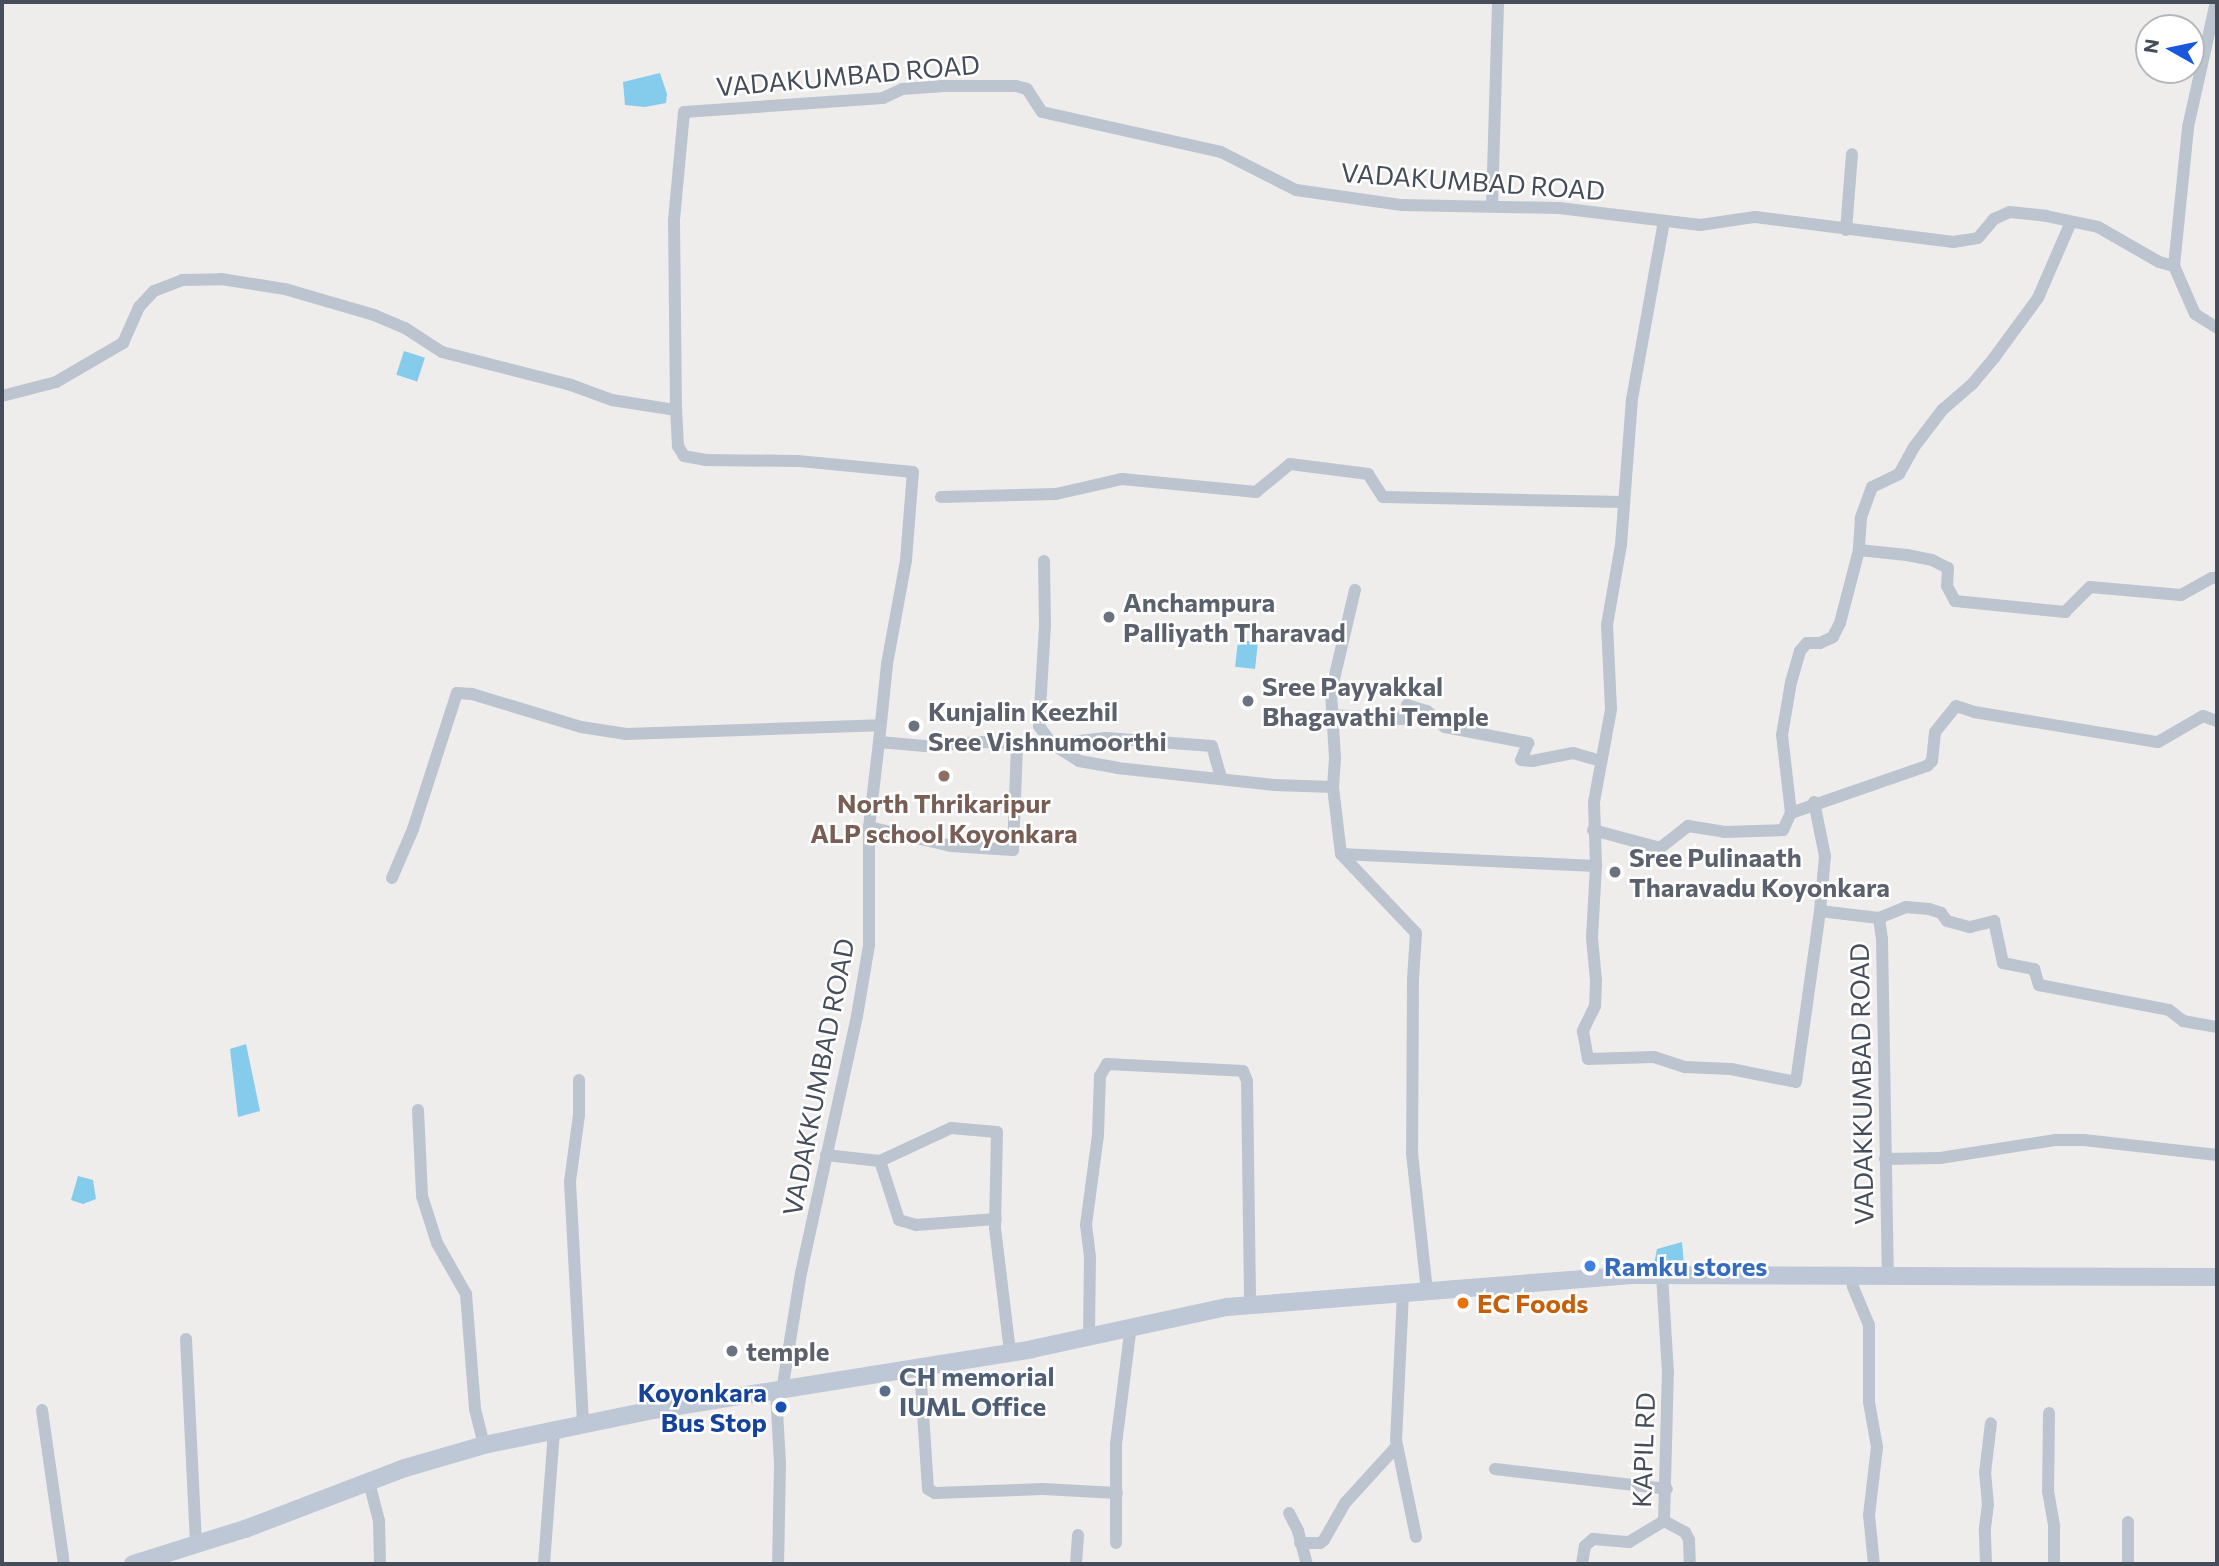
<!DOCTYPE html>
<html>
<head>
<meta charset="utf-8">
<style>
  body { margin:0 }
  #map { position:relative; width:2219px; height:1566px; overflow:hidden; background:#efecec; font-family:Commissioner,sans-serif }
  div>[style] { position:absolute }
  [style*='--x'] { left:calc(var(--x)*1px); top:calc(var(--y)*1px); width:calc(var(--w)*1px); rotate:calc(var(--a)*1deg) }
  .water>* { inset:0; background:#85cbec; transform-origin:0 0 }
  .street>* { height:12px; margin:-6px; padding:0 6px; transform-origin:6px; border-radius:6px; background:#bcc5cf }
  .secondary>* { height:18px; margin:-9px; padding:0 9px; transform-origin:9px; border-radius:9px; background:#bec7d6 }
  .dots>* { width:19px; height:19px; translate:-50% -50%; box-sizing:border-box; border:4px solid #fff; border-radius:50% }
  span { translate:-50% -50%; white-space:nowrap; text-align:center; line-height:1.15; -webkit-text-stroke:5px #fff; paint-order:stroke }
  .street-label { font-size:26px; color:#444d59 }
  .worship-label { font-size:26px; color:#5b616d; font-weight:700 }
  .left { translate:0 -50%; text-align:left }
  .education-label { font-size:26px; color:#785e54; font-weight:700 }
  .shop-label { font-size:26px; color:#366cbe; font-weight:700 }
  .food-label { font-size:26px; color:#c56008; font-weight:700 }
  .service-label { font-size:26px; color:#4e5e75; font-weight:700 }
  .transit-label { font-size:26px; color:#164399; font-weight:700 }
  .right { translate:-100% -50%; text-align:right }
  .frame { position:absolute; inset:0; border:4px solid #444d59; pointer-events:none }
  .north { position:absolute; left:2135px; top:14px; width:70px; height:70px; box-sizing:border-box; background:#fff; border:2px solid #b4b8bd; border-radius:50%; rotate:279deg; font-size:19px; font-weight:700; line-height:28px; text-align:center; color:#444d59 }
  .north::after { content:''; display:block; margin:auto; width:24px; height:32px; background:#1758de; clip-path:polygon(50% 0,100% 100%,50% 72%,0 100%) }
</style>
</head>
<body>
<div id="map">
  <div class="water">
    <i style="clip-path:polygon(660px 73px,667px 94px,666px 103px,645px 107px,625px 105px,623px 82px)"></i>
    <i style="left:404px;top:351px;width:22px;height:25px;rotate:18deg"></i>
    <i style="left:1238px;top:640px;width:20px;height:27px;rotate:6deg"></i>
    <i style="clip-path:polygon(246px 1044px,260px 1111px,238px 1117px,230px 1049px)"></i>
    <i style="clip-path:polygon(78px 1176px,93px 1180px,96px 1199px,83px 1204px,71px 1200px)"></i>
    <i style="clip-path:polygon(1682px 1242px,1684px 1265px,1654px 1264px,1657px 1249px)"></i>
  </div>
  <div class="street">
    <i style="--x:1492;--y:206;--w:204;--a:-88.3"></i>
    <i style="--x:2071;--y:222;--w:83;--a:113.5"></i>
    <i style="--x:2038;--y:298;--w:74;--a:126.3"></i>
    <i style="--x:1994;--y:358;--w:35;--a:130"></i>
    <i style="--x:1971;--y:385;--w:37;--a:139"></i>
    <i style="--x:1943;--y:409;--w:48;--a:127.3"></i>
    <i style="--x:1914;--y:447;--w:31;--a:119"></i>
    <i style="--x:1899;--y:474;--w:30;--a:154"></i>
    <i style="--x:1872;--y:487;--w:33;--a:110"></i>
    <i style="--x:1861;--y:518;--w:32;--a:94"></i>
    <i style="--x:1859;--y:550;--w:75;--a:104.6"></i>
    <i style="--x:1840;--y:623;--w:16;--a:117"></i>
    <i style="--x:1833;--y:637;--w:14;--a:155"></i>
    <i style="--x:1820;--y:643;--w:13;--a:180"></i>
    <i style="--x:1807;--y:643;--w:11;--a:131"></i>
    <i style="--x:1800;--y:651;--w:32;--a:106"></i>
    <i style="--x:1791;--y:682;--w:54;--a:99.6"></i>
    <i style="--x:1782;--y:735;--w:79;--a:83.4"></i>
    <i style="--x:1791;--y:813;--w:144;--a:-19.1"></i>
    <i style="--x:1927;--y:766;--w:7;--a:-45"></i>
    <i style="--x:1932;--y:761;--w:29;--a:-84"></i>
    <i style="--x:1935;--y:732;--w:33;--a:-51"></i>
    <i style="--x:1956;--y:706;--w:19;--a:18"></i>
    <i style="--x:1974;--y:712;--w:186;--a:9.3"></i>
    <i style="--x:2158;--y:742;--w:52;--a:-30"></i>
    <i style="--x:2203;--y:716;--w:15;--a:20"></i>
    <i style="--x:1846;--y:230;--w:76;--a:-85.5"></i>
    <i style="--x:2174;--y:266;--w:52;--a:66.4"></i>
    <i style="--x:2195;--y:314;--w:26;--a:32"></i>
    <i style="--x:2;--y:396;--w:56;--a:-14.5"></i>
    <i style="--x:56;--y:382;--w:78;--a:-30.2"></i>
    <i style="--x:123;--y:343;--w:39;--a:-66"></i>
    <i style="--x:139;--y:307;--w:22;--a:-47"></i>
    <i style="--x:154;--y:291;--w:30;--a:-21"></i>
    <i style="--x:182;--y:280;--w:39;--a:-1"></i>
    <i style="--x:221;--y:279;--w:65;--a:8.9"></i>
    <i style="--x:285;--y:289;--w:93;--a:16.3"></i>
    <i style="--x:374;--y:315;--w:34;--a:23"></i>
    <i style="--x:405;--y:328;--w:44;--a:33"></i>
    <i style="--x:442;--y:352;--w:133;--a:14.3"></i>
    <i style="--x:571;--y:385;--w:44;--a:20.1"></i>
    <i style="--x:612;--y:400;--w:65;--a:8.9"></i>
    <i style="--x:941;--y:497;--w:115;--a:-1.5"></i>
    <i style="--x:1056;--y:494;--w:68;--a:-12.8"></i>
    <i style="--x:1122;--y:479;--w:135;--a:5.5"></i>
    <i style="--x:1256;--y:492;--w:44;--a:-39.5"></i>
    <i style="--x:1290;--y:464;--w:79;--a:7.3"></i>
    <i style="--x:1368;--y:474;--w:27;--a:57"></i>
    <i style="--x:1383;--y:497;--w:240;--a:1.2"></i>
    <i style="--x:1859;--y:550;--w:48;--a:5.9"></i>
    <i style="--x:1907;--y:555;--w:25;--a:11"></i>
    <i style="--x:1932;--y:560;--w:18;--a:27"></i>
    <i style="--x:1948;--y:568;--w:18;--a:93"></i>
    <i style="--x:1947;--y:586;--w:17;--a:62"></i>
    <i style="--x:1955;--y:601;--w:111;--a:5.7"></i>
    <i style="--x:2065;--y:612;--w:35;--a:-45"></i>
    <i style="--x:2090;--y:587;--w:91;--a:5"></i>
    <i style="--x:2181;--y:595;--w:35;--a:-29"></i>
    <i style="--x:2212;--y:578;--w:5;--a:0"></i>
    <i style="--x:1044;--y:561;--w:64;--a:89.1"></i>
    <i style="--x:1045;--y:625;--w:101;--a:93.4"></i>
    <i style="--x:1039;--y:726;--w:22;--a:54"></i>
    <i style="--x:1052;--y:744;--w:54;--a:-6.3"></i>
    <i style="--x:1106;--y:738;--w:106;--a:4.3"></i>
    <i style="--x:1212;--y:746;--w:32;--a:74"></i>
    <i style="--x:1330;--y:715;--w:72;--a:3.2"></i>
    <i style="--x:1402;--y:719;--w:15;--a:-70"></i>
    <i style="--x:1407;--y:705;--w:21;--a:17"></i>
    <i style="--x:1427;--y:711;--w:24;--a:42"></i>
    <i style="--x:1445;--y:727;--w:85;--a:10.9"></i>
    <i style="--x:1528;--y:743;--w:18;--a:112"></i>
    <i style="--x:1521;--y:760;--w:11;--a:5"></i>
    <i style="--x:1532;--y:761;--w:42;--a:-11"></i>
    <i style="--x:1573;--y:753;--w:22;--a:16"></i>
    <i style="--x:879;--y:742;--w:78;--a:-84.1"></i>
    <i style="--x:887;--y:664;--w:106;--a:-79.6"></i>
    <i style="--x:906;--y:560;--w:88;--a:-85.5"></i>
    <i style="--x:913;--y:472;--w:116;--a:-174.5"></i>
    <i style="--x:798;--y:461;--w:92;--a:-179.4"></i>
    <i style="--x:706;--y:460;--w:22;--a:-170"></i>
    <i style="--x:684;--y:456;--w:12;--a:-121"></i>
    <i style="--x:678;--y:446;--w:36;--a:-93"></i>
    <i style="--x:676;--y:410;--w:190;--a:-90.6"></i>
    <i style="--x:674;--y:220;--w:108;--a:-84.7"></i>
    <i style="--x:684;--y:112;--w:199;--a:-4"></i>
    <i style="--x:883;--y:98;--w:21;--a:-25"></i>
    <i style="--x:902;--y:89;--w:39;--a:-4"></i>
    <i style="--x:941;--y:86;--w:75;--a:0"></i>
    <i style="--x:1016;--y:86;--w:11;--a:15"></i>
    <i style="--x:1027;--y:89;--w:27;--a:57"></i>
    <i style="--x:1042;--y:112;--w:183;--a:12.6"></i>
    <i style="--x:1221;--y:152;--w:84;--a:26.9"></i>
    <i style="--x:1296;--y:190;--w:107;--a:8.1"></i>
    <i style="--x:1402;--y:205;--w:157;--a:1.1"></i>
    <i style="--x:1559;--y:208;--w:142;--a:6.9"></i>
    <i style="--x:1700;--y:225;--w:56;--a:-8.3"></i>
    <i style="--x:1755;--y:217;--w:200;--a:7.2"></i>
    <i style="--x:1953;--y:242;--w:25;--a:-9"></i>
    <i style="--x:1978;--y:238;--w:25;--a:-50"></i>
    <i style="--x:1994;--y:219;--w:17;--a:-24"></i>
    <i style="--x:2010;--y:212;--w:36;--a:6"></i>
    <i style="--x:2046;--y:216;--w:53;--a:11.9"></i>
    <i style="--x:2098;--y:227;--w:70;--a:29.8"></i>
    <i style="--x:2159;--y:262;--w:16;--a:15"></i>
    <i style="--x:2174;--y:266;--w:140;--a:-84.2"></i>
    <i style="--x:2188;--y:127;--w:128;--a:-77.4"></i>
    <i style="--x:1333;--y:787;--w:29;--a:-86"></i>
    <i style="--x:1335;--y:758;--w:66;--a:-93.5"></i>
    <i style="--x:1331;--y:692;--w:105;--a:-76.8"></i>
    <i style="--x:1814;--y:802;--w:55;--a:78.5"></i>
    <i style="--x:1825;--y:856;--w:55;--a:95.2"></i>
    <i style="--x:869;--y:827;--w:84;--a:13"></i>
    <i style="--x:951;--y:846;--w:62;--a:3.7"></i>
    <i style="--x:1013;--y:850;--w:105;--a:-87.8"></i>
    <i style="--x:1593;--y:830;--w:69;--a:15"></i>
    <i style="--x:1660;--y:848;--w:36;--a:-38"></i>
    <i style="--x:1688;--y:826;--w:36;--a:9"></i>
    <i style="--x:1724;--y:832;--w:59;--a:-1.9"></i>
    <i style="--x:1783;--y:830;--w:19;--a:-65"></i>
    <i style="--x:1341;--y:854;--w:109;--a:46.5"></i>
    <i style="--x:1416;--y:933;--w:46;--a:93.7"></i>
    <i style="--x:1413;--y:979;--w:174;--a:90.3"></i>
    <i style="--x:1412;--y:1153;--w:140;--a:83.8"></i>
    <i style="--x:1596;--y:866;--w:64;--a:-91.8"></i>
    <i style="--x:1594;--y:802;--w:95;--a:-79.6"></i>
    <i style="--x:1611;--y:709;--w:84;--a:-92.7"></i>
    <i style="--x:1607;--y:625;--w:81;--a:-80.1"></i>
    <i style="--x:1621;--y:545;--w:146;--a:-85.7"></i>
    <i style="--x:1632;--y:399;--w:180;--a:-79.8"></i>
    <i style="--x:392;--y:878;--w:53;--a:-66.8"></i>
    <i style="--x:413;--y:829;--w:143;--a:-72.1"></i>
    <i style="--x:457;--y:693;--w:15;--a:4"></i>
    <i style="--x:472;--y:694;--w:114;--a:16.8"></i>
    <i style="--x:581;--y:727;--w:46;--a:8.8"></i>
    <i style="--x:626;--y:734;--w:254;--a:-2"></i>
    <i style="--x:1879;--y:918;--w:29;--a:-22"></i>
    <i style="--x:1906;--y:907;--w:23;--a:5"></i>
    <i style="--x:1929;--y:909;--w:13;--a:18"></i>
    <i style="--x:1941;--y:913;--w:10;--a:53"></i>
    <i style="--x:1947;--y:921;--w:24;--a:15"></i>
    <i style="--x:1970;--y:927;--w:25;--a:-14"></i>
    <i style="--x:1994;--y:921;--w:43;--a:77.9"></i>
    <i style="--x:2003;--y:963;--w:32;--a:11"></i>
    <i style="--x:2034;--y:969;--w:17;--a:73"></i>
    <i style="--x:2039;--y:985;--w:132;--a:10.9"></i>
    <i style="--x:2169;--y:1010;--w:18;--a:38"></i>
    <i style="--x:2183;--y:1021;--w:35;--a:10"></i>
    <i style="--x:579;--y:1080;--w:35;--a:90"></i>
    <i style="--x:579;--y:1115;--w:68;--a:97.7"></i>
    <i style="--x:570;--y:1182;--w:242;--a:86.9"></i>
    <i style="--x:418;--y:1110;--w:86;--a:87.3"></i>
    <i style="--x:422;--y:1196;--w:49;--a:72.3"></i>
    <i style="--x:437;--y:1243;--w:59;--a:60.4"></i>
    <i style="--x:466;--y:1294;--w:115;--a:85.5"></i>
    <i style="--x:475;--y:1409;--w:37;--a:76"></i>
    <i style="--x:826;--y:1155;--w:54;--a:6.3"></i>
    <i style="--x:880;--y:1161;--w:62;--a:72.1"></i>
    <i style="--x:899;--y:1220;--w:18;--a:16"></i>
    <i style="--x:916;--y:1225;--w:80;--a:-4.3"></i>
    <i style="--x:1885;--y:1159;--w:55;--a:-1"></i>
    <i style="--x:1940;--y:1158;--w:116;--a:-8.9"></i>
    <i style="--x:2055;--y:1140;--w:29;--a:0"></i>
    <i style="--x:2084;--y:1140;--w:134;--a:6.4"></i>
    <i style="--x:880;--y:1161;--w:78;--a:-24.9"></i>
    <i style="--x:951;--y:1128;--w:46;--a:5"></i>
    <i style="--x:997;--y:1132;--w:96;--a:91.2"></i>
    <i style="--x:995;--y:1228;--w:125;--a:83.1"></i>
    <i style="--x:1851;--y:1274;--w:13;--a:81"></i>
    <i style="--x:1853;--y:1287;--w:41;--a:67.2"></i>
    <i style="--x:1869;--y:1325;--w:77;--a:90"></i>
    <i style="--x:1869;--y:1402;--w:46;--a:79.9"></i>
    <i style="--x:1877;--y:1447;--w:68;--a:96.7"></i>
    <i style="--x:1869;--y:1515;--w:49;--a:84.2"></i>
    <i style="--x:1403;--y:1293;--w:147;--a:92.7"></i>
    <i style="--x:1396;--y:1440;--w:99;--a:78.3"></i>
    <i style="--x:1089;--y:1336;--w:79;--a:-89.3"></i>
    <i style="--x:1090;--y:1257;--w:32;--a:-97"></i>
    <i style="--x:1086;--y:1225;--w:91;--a:-82.4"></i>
    <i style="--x:1098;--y:1135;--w:59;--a:-88.1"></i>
    <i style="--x:1100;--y:1076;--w:14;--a:-60"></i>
    <i style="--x:1107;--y:1064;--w:136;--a:2.9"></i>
    <i style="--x:1243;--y:1071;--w:11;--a:68"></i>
    <i style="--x:1247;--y:1081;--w:225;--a:89.2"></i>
    <i style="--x:186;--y:1339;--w:206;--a:87.2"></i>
    <i style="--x:920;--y:1368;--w:121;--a:86.2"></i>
    <i style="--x:928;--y:1489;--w:8;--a:30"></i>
    <i style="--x:935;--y:1493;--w:108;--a:-2.1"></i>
    <i style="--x:1043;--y:1489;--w:74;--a:3.1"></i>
    <i style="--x:782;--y:1391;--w:120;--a:-80.9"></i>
    <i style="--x:801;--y:1273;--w:263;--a:-77.7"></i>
    <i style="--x:857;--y:1016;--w:72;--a:-80.4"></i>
    <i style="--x:869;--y:945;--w:118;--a:-90"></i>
    <i style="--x:869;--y:827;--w:86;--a:-83.3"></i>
    <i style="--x:879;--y:742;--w:46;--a:5"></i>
    <i style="--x:925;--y:746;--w:54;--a:-4.2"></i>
    <i style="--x:979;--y:742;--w:73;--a:1.6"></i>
    <i style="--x:1052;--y:744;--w:32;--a:32"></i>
    <i style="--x:1079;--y:761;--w:39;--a:10"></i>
    <i style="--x:1117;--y:768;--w:158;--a:6.2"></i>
    <i style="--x:1274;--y:785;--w:59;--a:1.9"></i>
    <i style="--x:1333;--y:787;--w:67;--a:83.2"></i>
    <i style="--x:1341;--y:854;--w:255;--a:2.7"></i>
    <i style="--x:1596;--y:866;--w:72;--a:93.2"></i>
    <i style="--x:1592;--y:938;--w:42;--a:84.6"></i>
    <i style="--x:1596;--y:980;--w:26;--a:92"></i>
    <i style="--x:1595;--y:1006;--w:28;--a:116"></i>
    <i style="--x:1583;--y:1031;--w:28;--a:80"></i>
    <i style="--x:1588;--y:1059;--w:66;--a:-1.7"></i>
    <i style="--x:1654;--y:1057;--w:33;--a:18"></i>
    <i style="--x:1685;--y:1067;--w:46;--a:2.5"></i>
    <i style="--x:1731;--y:1069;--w:66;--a:11.3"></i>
    <i style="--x:1796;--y:1082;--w:173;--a:-82"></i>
    <i style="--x:1820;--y:911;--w:59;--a:6.8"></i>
    <i style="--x:1879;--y:918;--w:21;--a:82"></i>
    <i style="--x:1882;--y:939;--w:334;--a:89"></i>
    <i style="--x:776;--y:1392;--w:71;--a:86.8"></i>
    <i style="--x:780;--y:1463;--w:101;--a:91.1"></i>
    <i style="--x:42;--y:1410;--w:156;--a:81.9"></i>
    <i style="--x:2049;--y:1413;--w:78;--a:90.7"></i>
    <i style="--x:2048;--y:1491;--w:36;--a:80"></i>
    <i style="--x:2054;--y:1526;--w:38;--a:90"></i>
    <i style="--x:1495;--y:1469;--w:173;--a:6.6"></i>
    <i style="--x:369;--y:1482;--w:40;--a:75.6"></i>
    <i style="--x:379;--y:1521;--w:43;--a:88.7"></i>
    <i style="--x:1289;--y:1513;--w:20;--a:63"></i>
    <i style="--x:1298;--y:1531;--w:34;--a:75"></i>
    <i style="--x:1664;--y:1521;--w:24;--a:28"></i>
    <i style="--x:1685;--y:1532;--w:9;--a:63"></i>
    <i style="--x:1689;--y:1540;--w:24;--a:88"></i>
    <i style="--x:1116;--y:1543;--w:99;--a:-90"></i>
    <i style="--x:1116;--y:1444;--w:119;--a:-82.8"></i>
    <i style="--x:1300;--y:1543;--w:20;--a:0"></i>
    <i style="--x:1320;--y:1543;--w:5;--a:-37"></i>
    <i style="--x:1324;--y:1540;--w:43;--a:-60.4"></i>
    <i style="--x:1345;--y:1503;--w:77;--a:-47.6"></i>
    <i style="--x:544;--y:1564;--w:134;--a:-85.7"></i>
    <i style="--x:1076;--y:1564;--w:29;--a:-86"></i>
    <i style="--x:1582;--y:1564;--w:18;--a:-81"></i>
    <i style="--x:1585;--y:1546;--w:11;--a:-41"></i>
    <i style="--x:1593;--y:1539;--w:36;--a:5"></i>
    <i style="--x:1629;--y:1542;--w:41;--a:-31"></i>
    <i style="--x:1664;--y:1521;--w:148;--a:-88.5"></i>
    <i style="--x:1668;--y:1373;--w:99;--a:-93.5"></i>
    <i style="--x:1986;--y:1564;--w:36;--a:-92"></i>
    <i style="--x:1985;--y:1528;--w:23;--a:-83"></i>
    <i style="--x:1988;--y:1505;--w:32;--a:-95"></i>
    <i style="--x:1985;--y:1473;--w:50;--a:-83.2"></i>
    <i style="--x:2128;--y:1564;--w:42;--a:-90"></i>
  </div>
  <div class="secondary">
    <i style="--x:133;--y:1564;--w:117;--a:-17.4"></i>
    <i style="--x:245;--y:1529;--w:171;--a:-20.9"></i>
    <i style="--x:405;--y:1468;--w:82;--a:-16.2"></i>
    <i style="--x:484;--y:1445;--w:173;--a:-11.7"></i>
    <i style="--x:653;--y:1410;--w:384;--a:-9.1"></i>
    <i style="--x:1032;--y:1349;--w:199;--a:-12.2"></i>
    <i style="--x:1227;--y:1307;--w:406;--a:-4.5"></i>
    <i style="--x:1632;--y:1275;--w:585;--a:0.2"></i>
  </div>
  <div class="dots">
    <i style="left:1109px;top:617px;background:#6b7280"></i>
    <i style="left:1248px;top:701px;background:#6b7280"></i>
    <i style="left:914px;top:726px;background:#6b7280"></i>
    <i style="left:944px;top:776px;background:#8d6e63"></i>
    <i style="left:1615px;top:872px;background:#6b7280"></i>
    <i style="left:1590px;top:1266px;background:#3f7fe0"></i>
    <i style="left:1463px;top:1303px;background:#e8710a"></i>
    <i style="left:732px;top:1351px;background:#6b7280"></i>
    <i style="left:885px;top:1391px;background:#5c6f8a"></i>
    <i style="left:781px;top:1407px;background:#1a4fb4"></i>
  </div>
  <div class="street-label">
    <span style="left:848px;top:75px;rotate:-5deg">VADAKUMBAD ROAD</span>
    <span style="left:1473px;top:181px;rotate:4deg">VADAKUMBAD ROAD</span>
    <span style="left:818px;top:1077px;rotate:-79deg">VADAKKUMBAD ROAD</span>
    <span style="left:1861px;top:1084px;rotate:-91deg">VADAKKUMBAD ROAD</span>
    <span style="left:1643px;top:1450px;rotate:-88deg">KAPIL RD</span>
  </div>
  <div class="worship-label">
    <span class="left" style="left:1123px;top:617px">Anchampura<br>Palliyath Tharavad</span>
    <span class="left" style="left:1262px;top:701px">Sree Payyakkal<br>Bhagavathi Temple</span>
    <span class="left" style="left:928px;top:726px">Kunjalin Keezhil<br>Sree Vishnumoorthi</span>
    <span class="left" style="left:1629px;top:872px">Sree Pulinaath<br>Tharavadu Koyonkara</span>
    <span class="left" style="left:746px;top:1351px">temple</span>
  </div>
  <div class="education-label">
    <span style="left:944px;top:818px">North Thrikaripur<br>ALP school Koyonkara</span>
  </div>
  <div class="shop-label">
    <span class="left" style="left:1604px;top:1266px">Ramku stores</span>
  </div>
  <div class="food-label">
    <span class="left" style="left:1477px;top:1303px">EC Foods</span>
  </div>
  <div class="service-label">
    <span class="left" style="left:899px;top:1391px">CH memorial<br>IUML Office</span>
  </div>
  <div class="transit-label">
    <span class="right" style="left:767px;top:1407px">Koyonkara<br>Bus Stop</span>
  </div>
  <div class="frame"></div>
  <div class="north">N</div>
</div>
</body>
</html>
